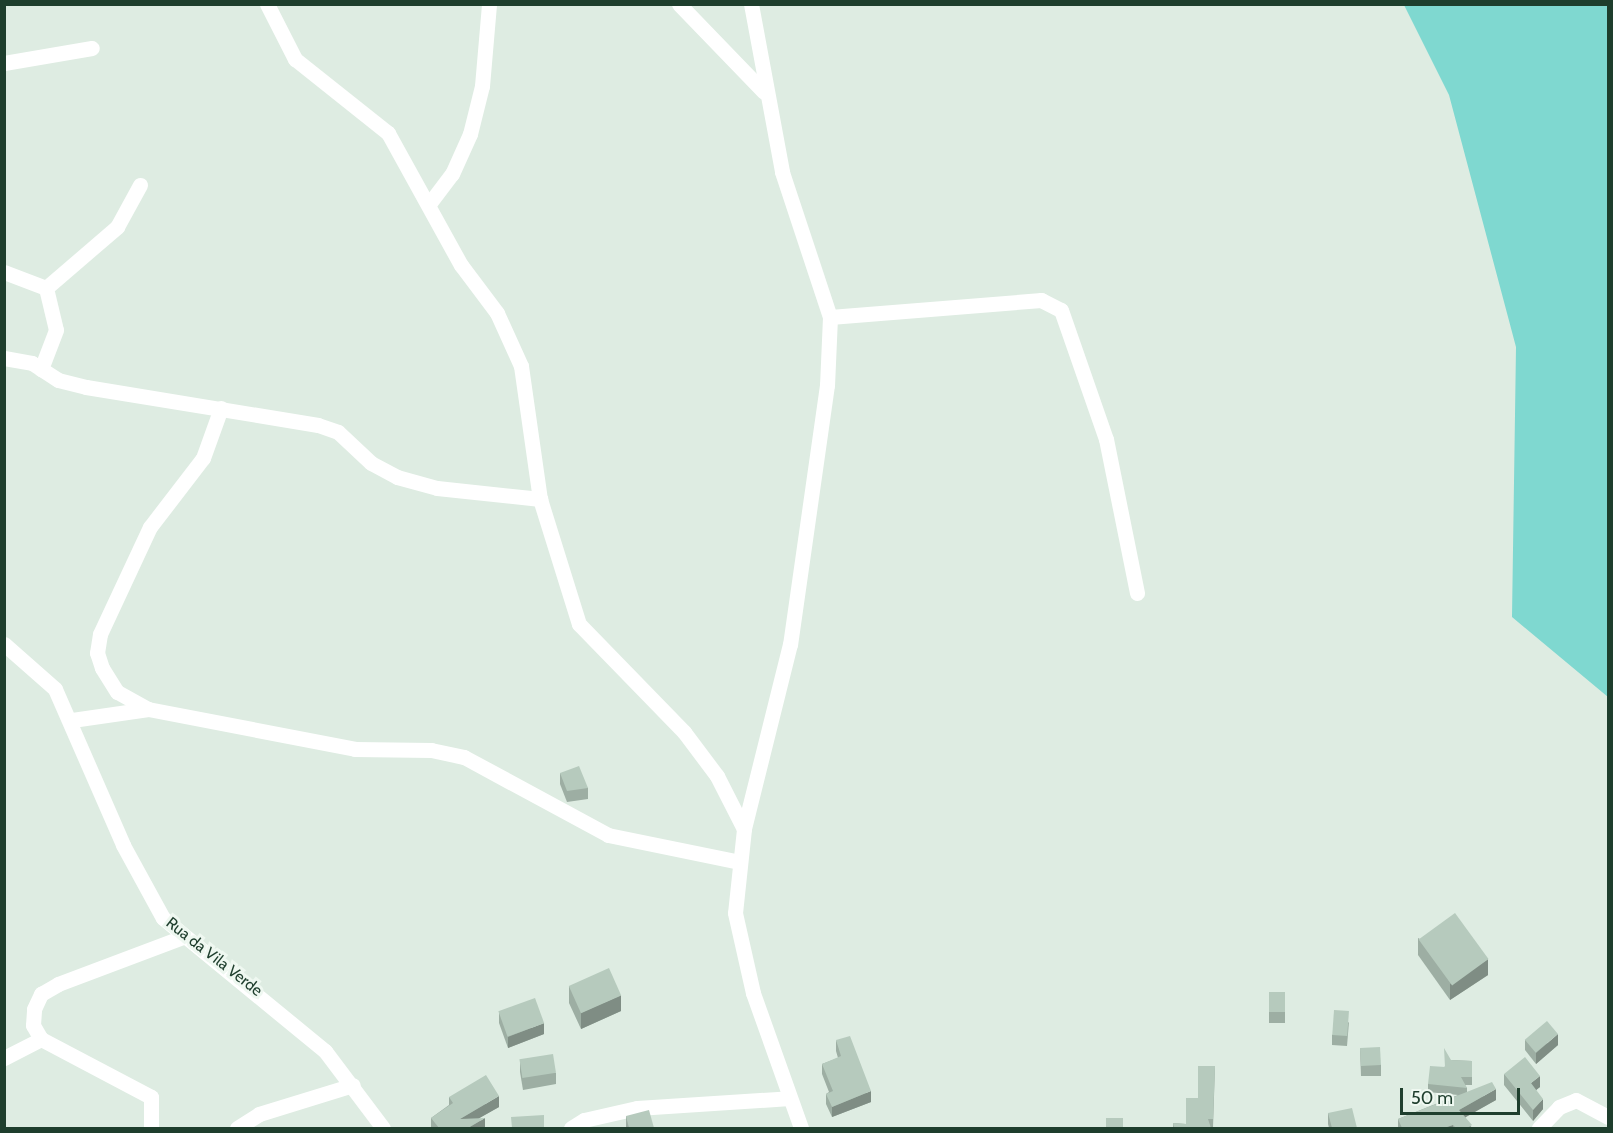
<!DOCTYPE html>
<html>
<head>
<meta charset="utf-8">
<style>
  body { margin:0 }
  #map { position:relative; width:1613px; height:1133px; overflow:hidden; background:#deece2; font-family:Cabin,sans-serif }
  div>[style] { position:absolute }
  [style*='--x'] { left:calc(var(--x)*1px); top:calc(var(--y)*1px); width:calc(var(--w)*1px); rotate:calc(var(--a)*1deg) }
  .water>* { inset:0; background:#7fd8d0 }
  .minor>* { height:15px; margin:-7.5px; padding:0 7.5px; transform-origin:7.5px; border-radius:7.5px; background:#fff }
  .wall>* { inset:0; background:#9daea3; transform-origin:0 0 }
  .shaded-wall>* { inset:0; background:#7f8d84 }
  .building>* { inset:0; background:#b6cabd; transform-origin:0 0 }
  span { translate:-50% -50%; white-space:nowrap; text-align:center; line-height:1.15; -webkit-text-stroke:6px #eff8f1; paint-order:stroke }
  .street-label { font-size:16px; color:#1e3e2d }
  .frame { position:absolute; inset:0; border:6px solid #1e3e2d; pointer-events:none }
  .scale { position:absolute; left:1400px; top:1088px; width:120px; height:27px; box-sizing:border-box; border:3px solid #1e3e2d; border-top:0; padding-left:8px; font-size:18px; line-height:21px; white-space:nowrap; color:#1e3e2d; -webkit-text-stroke:4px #eff8f1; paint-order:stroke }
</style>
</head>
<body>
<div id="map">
  <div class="water">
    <i style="clip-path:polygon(1404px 5px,1608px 5px,1608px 697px,1512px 617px,1516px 347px,1449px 95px)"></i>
  </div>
  <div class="minor">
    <i style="--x:267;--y:4;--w:62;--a:63"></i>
    <i style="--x:295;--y:59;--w:119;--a:38.5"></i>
    <i style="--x:388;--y:133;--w:151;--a:61.1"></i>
    <i style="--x:461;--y:265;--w:60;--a:53.1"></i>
    <i style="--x:497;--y:313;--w:58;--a:65.6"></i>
    <i style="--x:521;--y:366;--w:134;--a:81.9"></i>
    <i style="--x:540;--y:499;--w:131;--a:72.7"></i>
    <i style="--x:579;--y:624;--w:151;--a:45.8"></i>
    <i style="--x:684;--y:732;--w:55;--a:53.1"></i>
    <i style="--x:717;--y:776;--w:59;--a:63"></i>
    <i style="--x:679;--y:4;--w:122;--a:46"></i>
    <i style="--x:751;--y:4;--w:171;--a:79.5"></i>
    <i style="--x:782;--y:172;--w:153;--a:71.7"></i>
    <i style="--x:830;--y:317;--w:68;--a:92.5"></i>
    <i style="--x:827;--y:385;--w:262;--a:98.1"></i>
    <i style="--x:790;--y:644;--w:191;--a:104"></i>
    <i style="--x:744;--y:829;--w:84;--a:96.1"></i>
    <i style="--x:735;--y:913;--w:82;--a:77.3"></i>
    <i style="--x:753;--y:993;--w:143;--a:70.4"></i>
    <i style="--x:4;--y:63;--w:89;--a:-9.7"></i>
    <i style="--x:429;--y:204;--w:38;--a:-53"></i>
    <i style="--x:452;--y:174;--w:44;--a:-65.8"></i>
    <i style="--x:470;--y:134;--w:49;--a:-76"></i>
    <i style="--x:482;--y:86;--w:82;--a:-85.1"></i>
    <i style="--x:4;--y:272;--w:45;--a:20.9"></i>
    <i style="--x:46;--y:288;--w:43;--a:76.6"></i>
    <i style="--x:56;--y:330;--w:42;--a:111"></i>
    <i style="--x:46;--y:288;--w:94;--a:-40.7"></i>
    <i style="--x:117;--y:227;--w:48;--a:-61.3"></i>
    <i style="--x:830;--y:317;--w:212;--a:-4.6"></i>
    <i style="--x:1041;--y:300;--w:22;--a:27"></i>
    <i style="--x:1061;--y:310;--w:137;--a:70.8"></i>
    <i style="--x:1106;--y:439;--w:157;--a:78.6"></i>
    <i style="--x:4;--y:358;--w:28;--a:10"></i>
    <i style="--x:32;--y:363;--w:31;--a:33"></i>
    <i style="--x:58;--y:380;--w:29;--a:14"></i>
    <i style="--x:86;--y:387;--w:235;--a:9.3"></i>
    <i style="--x:318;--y:425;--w:21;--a:19"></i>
    <i style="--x:338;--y:432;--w:45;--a:43.2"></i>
    <i style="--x:371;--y:463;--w:30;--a:28"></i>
    <i style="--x:397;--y:477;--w:41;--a:15.4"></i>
    <i style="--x:437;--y:488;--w:104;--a:6.1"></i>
    <i style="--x:4;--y:644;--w:68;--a:41.4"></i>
    <i style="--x:55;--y:689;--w:170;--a:66.4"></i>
    <i style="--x:123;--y:845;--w:83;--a:61.3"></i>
    <i style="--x:163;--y:918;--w:210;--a:39.4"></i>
    <i style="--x:325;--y:1051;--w:96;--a:53"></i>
    <i style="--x:148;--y:709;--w:35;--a:-151"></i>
    <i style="--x:117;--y:692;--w:28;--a:-122"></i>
    <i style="--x:102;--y:668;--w:16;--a:-108"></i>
    <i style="--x:97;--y:653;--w:19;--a:-81"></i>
    <i style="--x:100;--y:634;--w:118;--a:-65"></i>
    <i style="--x:150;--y:527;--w:87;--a:-52.5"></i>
    <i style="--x:203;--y:458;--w:53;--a:-70.2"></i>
    <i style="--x:72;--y:720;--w:77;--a:-8.2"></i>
    <i style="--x:148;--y:709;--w:211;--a:10.9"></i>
    <i style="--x:355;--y:749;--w:76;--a:0.8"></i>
    <i style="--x:431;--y:750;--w:34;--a:12"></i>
    <i style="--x:464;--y:757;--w:164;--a:28.4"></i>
    <i style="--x:608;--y:835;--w:134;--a:11.6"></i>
    <i style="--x:4;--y:1058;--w:42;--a:-27.2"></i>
    <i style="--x:151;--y:1128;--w:31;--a:-90"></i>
    <i style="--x:151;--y:1097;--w:124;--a:-152.2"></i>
    <i style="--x:41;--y:1039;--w:16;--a:-120"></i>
    <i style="--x:33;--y:1025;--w:16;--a:-86"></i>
    <i style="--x:34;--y:1009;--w:17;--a:-65"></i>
    <i style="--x:41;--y:994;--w:20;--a:-30"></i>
    <i style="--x:58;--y:984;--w:134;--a:-20.6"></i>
    <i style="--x:237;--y:1128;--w:26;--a:-32"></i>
    <i style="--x:259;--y:1114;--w:98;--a:-17.1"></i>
    <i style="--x:571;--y:1128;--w:15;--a:-32"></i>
    <i style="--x:584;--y:1120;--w:54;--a:-12.8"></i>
    <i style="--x:637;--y:1108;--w:153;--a:-3.7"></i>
    <i style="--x:1539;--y:1128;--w:29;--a:-46"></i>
    <i style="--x:1559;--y:1107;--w:18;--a:-22"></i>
    <i style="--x:1576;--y:1100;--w:36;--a:28"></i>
  </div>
  <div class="wall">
    <i style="clip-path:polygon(560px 773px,588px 788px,588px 799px,567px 802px,560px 784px)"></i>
    <i style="clip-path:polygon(1418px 938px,1488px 975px,1450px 1000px,1418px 955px)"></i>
    <i style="clip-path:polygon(569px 986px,621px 1011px,581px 1029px,569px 1003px)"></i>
    <i style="left:1269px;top:992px;width:16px;height:31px"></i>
    <i style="clip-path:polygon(499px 1012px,544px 1034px,508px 1048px,499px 1023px)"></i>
    <i style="clip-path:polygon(1349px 1022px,1347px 1046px,1332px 1045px,1332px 1035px)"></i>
    <i style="clip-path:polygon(836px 1040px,871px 1102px,832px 1117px,826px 1104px,826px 1094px,829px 1092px,822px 1074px,822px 1064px,838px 1058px,836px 1051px)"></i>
    <i style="clip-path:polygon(1525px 1040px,1558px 1045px,1536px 1064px,1525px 1050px)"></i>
    <i style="clip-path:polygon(1360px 1048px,1381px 1065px,1381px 1076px,1361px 1076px)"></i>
    <i style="clip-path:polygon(1451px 1060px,1472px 1061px,1472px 1085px,1465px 1085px,1467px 1088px,1467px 1092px,1496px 1100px,1465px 1117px,1472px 1128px,1398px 1128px,1398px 1119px,1458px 1095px,1428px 1092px,1428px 1084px)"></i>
    <i style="clip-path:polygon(520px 1061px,556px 1073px,556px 1084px,523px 1090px,520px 1072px)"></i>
    <i style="clip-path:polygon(1215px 1066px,1213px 1128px,1173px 1128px,1173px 1123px,1186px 1124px)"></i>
    <i style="clip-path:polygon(1504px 1074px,1540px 1087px,1536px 1090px,1543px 1109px,1533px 1121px,1504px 1085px)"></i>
    <i style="clip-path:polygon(449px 1097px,499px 1107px,479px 1118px,485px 1128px,431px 1128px,431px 1118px,449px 1105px)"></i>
    <i style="clip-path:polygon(1328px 1113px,1357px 1128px,1329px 1128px,1328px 1124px)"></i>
    <i style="clip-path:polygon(626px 1116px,654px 1128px,626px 1128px)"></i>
  </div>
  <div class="shaded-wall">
    <i style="clip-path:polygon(1488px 959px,1488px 975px,1450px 1000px,1450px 984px)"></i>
    <i style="clip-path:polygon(621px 995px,621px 1011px,581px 1029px,581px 1013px)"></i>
    <i style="clip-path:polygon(544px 1023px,544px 1034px,508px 1048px,508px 1037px)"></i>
    <i style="clip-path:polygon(1558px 1034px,1558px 1045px,1536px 1064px,1536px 1053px)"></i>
    <i style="clip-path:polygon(1540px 1076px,1540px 1087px,1531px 1094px,1531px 1083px)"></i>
    <i style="clip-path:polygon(1496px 1089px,1496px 1100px,1459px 1121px,1459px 1110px)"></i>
    <i style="clip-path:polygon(871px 1091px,871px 1102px,832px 1117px,832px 1107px)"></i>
    <i style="clip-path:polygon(499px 1096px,499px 1107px,462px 1128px,460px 1119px)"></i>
    <i style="clip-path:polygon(1543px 1099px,1543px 1109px,1533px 1121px,1533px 1110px)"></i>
    <i style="clip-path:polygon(485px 1118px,485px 1128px,468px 1128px)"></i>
    <i style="clip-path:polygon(1453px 1125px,1453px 1128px,1444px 1128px)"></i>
  </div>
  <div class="building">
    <i style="clip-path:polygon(579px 766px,588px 788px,567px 791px,560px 773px)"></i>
    <i style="left:1455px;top:913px;width:57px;height:45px;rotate:54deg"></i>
    <i style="left:609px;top:968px;width:30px;height:44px;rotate:66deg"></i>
    <i style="left:1269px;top:992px;width:16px;height:20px"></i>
    <i style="left:535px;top:998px;width:27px;height:39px;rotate:70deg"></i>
    <i style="left:1334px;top:1010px;width:15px;height:25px;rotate:4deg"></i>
    <i style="left:1547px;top:1021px;width:17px;height:29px;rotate:50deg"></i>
    <i style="clip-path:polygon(850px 1036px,871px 1091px,832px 1107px,826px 1094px,833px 1091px,822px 1064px,841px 1056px,836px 1040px)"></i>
    <i style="left:1380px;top:1047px;width:18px;height:20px;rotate:87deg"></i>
    <i style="clip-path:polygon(1444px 1048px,1451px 1060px,1472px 1061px,1472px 1077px,1461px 1077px,1467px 1088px,1428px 1084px,1430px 1066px,1445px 1067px)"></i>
    <i style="left:553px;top:1054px;width:19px;height:34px;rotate:81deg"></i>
    <i style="clip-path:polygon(1525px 1057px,1540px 1076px,1531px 1083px,1543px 1099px,1533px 1110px,1504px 1074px)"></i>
    <i style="clip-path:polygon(1198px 1066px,1215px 1066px,1213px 1119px,1208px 1119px,1211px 1128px,1174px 1128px,1173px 1123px,1186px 1124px,1186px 1098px,1198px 1098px)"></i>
    <i style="clip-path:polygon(486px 1075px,499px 1096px,460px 1119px,485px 1118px,468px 1128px,439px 1128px,431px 1118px,453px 1103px,449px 1097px)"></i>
    <i style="clip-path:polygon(1492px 1082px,1496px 1089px,1459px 1110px,1472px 1125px,1467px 1128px,1456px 1128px,1453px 1125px,1444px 1128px,1402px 1128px,1398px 1119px)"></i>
    <i style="clip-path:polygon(1352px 1108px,1357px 1128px,1332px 1128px,1328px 1113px)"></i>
    <i style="clip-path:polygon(649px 1110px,654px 1128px,629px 1128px,626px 1116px)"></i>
    <i style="clip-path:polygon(544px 1115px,544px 1128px,512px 1128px,511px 1117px)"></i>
    <i style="left:1106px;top:1118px;width:17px;height:10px"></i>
  </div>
  <div class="street-label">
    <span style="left:214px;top:957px;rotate:38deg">Rua da Vila Verde</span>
  </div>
  <div class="frame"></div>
  <div class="scale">50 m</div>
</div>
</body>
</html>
